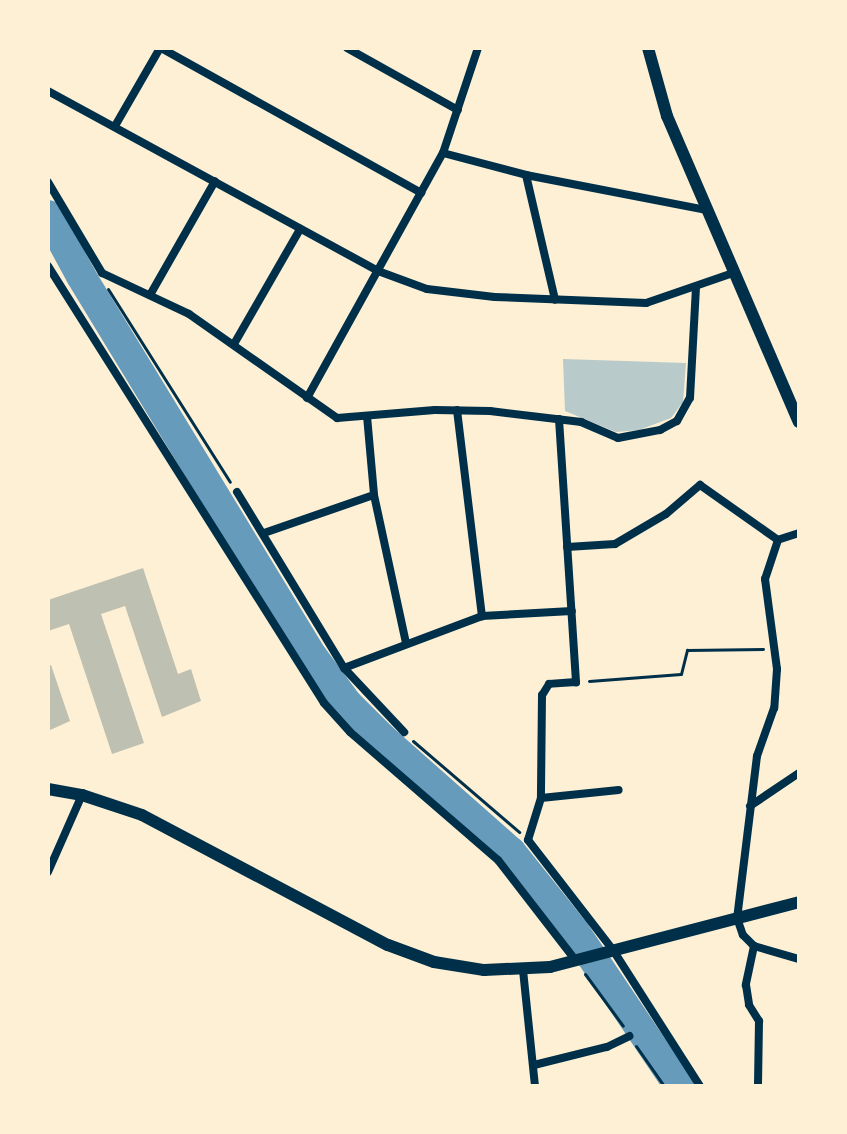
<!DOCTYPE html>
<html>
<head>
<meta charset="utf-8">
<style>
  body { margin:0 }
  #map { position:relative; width:847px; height:1134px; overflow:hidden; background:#fdf0d5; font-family:"Work Sans",sans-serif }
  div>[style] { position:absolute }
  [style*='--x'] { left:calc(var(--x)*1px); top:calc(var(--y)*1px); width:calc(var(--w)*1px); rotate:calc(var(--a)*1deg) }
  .green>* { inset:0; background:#b9caca }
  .river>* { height:30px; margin:-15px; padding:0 15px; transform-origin:15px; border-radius:15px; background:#669bbc }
  .building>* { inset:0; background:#bec0b2 }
  .path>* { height:3px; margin:-1.5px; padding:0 1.5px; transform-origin:1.5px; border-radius:1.5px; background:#003049 }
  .minor>* { height:8px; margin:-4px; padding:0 4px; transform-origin:4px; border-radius:4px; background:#003049 }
  .secondary>* { height:12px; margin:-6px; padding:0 6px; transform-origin:6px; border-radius:6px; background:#003049 }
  span { translate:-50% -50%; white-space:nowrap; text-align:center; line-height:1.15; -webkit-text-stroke:6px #fdf0d5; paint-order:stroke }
  .frame { position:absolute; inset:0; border:50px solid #fdf0d5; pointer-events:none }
</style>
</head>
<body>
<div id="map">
  <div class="green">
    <i style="clip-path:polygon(563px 359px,686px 363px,683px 402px,671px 418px,639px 430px,616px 432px,565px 411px)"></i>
  </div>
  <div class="river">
    <i style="--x:48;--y:215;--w:69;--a:61.6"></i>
    <i style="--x:81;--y:276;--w:446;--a:58.7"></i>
    <i style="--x:313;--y:657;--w:57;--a:53.5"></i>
    <i style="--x:347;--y:703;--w:48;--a:45"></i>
    <i style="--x:381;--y:737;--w:174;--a:41.5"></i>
    <i style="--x:511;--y:852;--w:102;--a:51.3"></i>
    <i style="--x:575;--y:932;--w:186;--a:56"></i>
  </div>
  <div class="building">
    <i style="clip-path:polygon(143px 568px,178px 674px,191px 669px,201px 701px,162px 717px,125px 606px,101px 614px,144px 743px,112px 754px,69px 624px,48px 631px,48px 600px)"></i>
    <i style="clip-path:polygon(51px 665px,70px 721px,48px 731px,48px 666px)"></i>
  </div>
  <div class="path">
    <i style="--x:108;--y:289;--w:228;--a:57.7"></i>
    <i style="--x:589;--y:681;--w:92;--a:-4.4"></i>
    <i style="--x:681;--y:674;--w:25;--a:-76"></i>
    <i style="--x:687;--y:650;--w:76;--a:-0.8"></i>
    <i style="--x:413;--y:741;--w:140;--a:40.6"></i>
    <i style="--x:585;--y:974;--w:64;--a:53.8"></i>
    <i style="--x:636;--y:1046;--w:49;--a:55"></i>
  </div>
  <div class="minor">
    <i style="--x:161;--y:48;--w:298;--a:29.1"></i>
    <i style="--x:347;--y:48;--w:127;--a:29.2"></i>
    <i style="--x:48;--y:91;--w:376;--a:28.6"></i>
    <i style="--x:378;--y:271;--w:52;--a:20.2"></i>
    <i style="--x:427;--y:289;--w:68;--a:6.7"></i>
    <i style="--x:495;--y:297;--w:151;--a:2.3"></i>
    <i style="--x:646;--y:303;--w:92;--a:-19"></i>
    <i style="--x:115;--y:126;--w:90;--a:-60"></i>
    <i style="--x:443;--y:153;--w:86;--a:14.8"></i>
    <i style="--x:526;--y:175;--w:183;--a:11"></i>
    <i style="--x:526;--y:175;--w:128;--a:76.9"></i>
    <i style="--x:48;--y:182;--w:106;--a:59.3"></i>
    <i style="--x:102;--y:273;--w:96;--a:25.2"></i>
    <i style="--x:189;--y:314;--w:181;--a:35.1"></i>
    <i style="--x:337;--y:418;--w:98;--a:-4.7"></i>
    <i style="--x:435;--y:410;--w:55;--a:1"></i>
    <i style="--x:490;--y:411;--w:92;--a:6.9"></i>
    <i style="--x:581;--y:422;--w:40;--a:23.4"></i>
    <i style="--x:618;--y:438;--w:43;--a:-10.8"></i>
    <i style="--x:660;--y:430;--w:19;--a:-28"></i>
    <i style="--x:677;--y:421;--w:26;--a:-61"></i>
    <i style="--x:690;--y:398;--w:111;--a:-86.9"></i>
    <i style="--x:48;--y:266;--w:517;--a:57.72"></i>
    <i style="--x:324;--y:703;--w:39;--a:48"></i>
    <i style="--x:350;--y:732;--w:196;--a:40.9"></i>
    <i style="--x:498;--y:860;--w:128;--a:52.3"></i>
    <i style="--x:150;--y:295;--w:131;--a:-60.3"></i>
    <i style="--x:234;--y:344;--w:133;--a:-60.1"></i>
    <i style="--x:307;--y:398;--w:280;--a:-61"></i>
    <i style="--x:443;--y:153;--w:111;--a:-71.6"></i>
    <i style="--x:457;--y:410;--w:208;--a:83.1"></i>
    <i style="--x:367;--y:416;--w:79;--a:84.9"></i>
    <i style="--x:374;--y:495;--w:151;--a:77.8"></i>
    <i style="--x:559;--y:419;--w:264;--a:86.3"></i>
    <i style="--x:576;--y:682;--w:27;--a:176"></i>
    <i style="--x:549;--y:684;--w:13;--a:122"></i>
    <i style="--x:542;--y:695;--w:103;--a:90.6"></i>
    <i style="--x:541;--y:798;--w:44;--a:107.2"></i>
    <i style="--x:528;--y:840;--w:139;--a:52.3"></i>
    <i style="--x:613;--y:950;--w:161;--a:57.4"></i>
    <i style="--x:237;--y:492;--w:206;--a:58.7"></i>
    <i style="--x:344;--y:668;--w:88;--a:46.8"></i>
    <i style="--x:264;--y:533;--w:116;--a:-19.1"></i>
    <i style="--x:799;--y:533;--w:22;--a:162"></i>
    <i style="--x:778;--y:540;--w:41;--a:108.4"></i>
    <i style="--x:765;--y:579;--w:91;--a:82.4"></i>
    <i style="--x:777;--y:669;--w:39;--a:94"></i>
    <i style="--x:774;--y:708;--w:51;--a:109.5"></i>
    <i style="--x:757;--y:756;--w:163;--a:97"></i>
    <i style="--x:737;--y:918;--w:18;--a:71"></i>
    <i style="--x:743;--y:935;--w:16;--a:45"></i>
    <i style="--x:754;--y:946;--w:47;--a:16.1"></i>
    <i style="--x:567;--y:547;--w:48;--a:-3.6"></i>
    <i style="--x:615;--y:544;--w:59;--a:-30.5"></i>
    <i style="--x:666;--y:514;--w:45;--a:-40.5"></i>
    <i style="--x:700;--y:485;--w:95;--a:35.2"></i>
    <i style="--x:344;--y:668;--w:147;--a:-20.6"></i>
    <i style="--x:482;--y:616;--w:90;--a:-3.2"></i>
    <i style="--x:541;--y:798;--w:78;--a:-5.9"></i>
    <i style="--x:750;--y:806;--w:59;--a:-34"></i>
    <i style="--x:48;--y:872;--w:84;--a:-66.2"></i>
    <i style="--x:754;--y:946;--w:40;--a:102"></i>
    <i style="--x:746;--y:985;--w:20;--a:81"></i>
    <i style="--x:749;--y:1005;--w:19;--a:58"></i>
    <i style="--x:759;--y:1021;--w:65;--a:90.9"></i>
    <i style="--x:523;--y:970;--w:117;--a:84.1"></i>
    <i style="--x:534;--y:1065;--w:75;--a:-13.9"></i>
    <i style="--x:607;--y:1047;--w:25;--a:-26"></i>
  </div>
  <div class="secondary">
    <i style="--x:648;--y:48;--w:71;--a:74.4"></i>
    <i style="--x:667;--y:116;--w:333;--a:66.7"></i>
    <i style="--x:48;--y:789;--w:35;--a:10"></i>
    <i style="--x:82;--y:795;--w:63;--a:18.4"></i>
    <i style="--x:142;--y:815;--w:278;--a:27.9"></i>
    <i style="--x:388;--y:945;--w:49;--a:20.3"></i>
    <i style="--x:434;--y:962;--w:51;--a:9.1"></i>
    <i style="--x:484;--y:970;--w:66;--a:-2.6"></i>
    <i style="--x:550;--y:967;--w:257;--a:-14.6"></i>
  </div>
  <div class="frame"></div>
</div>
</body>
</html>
